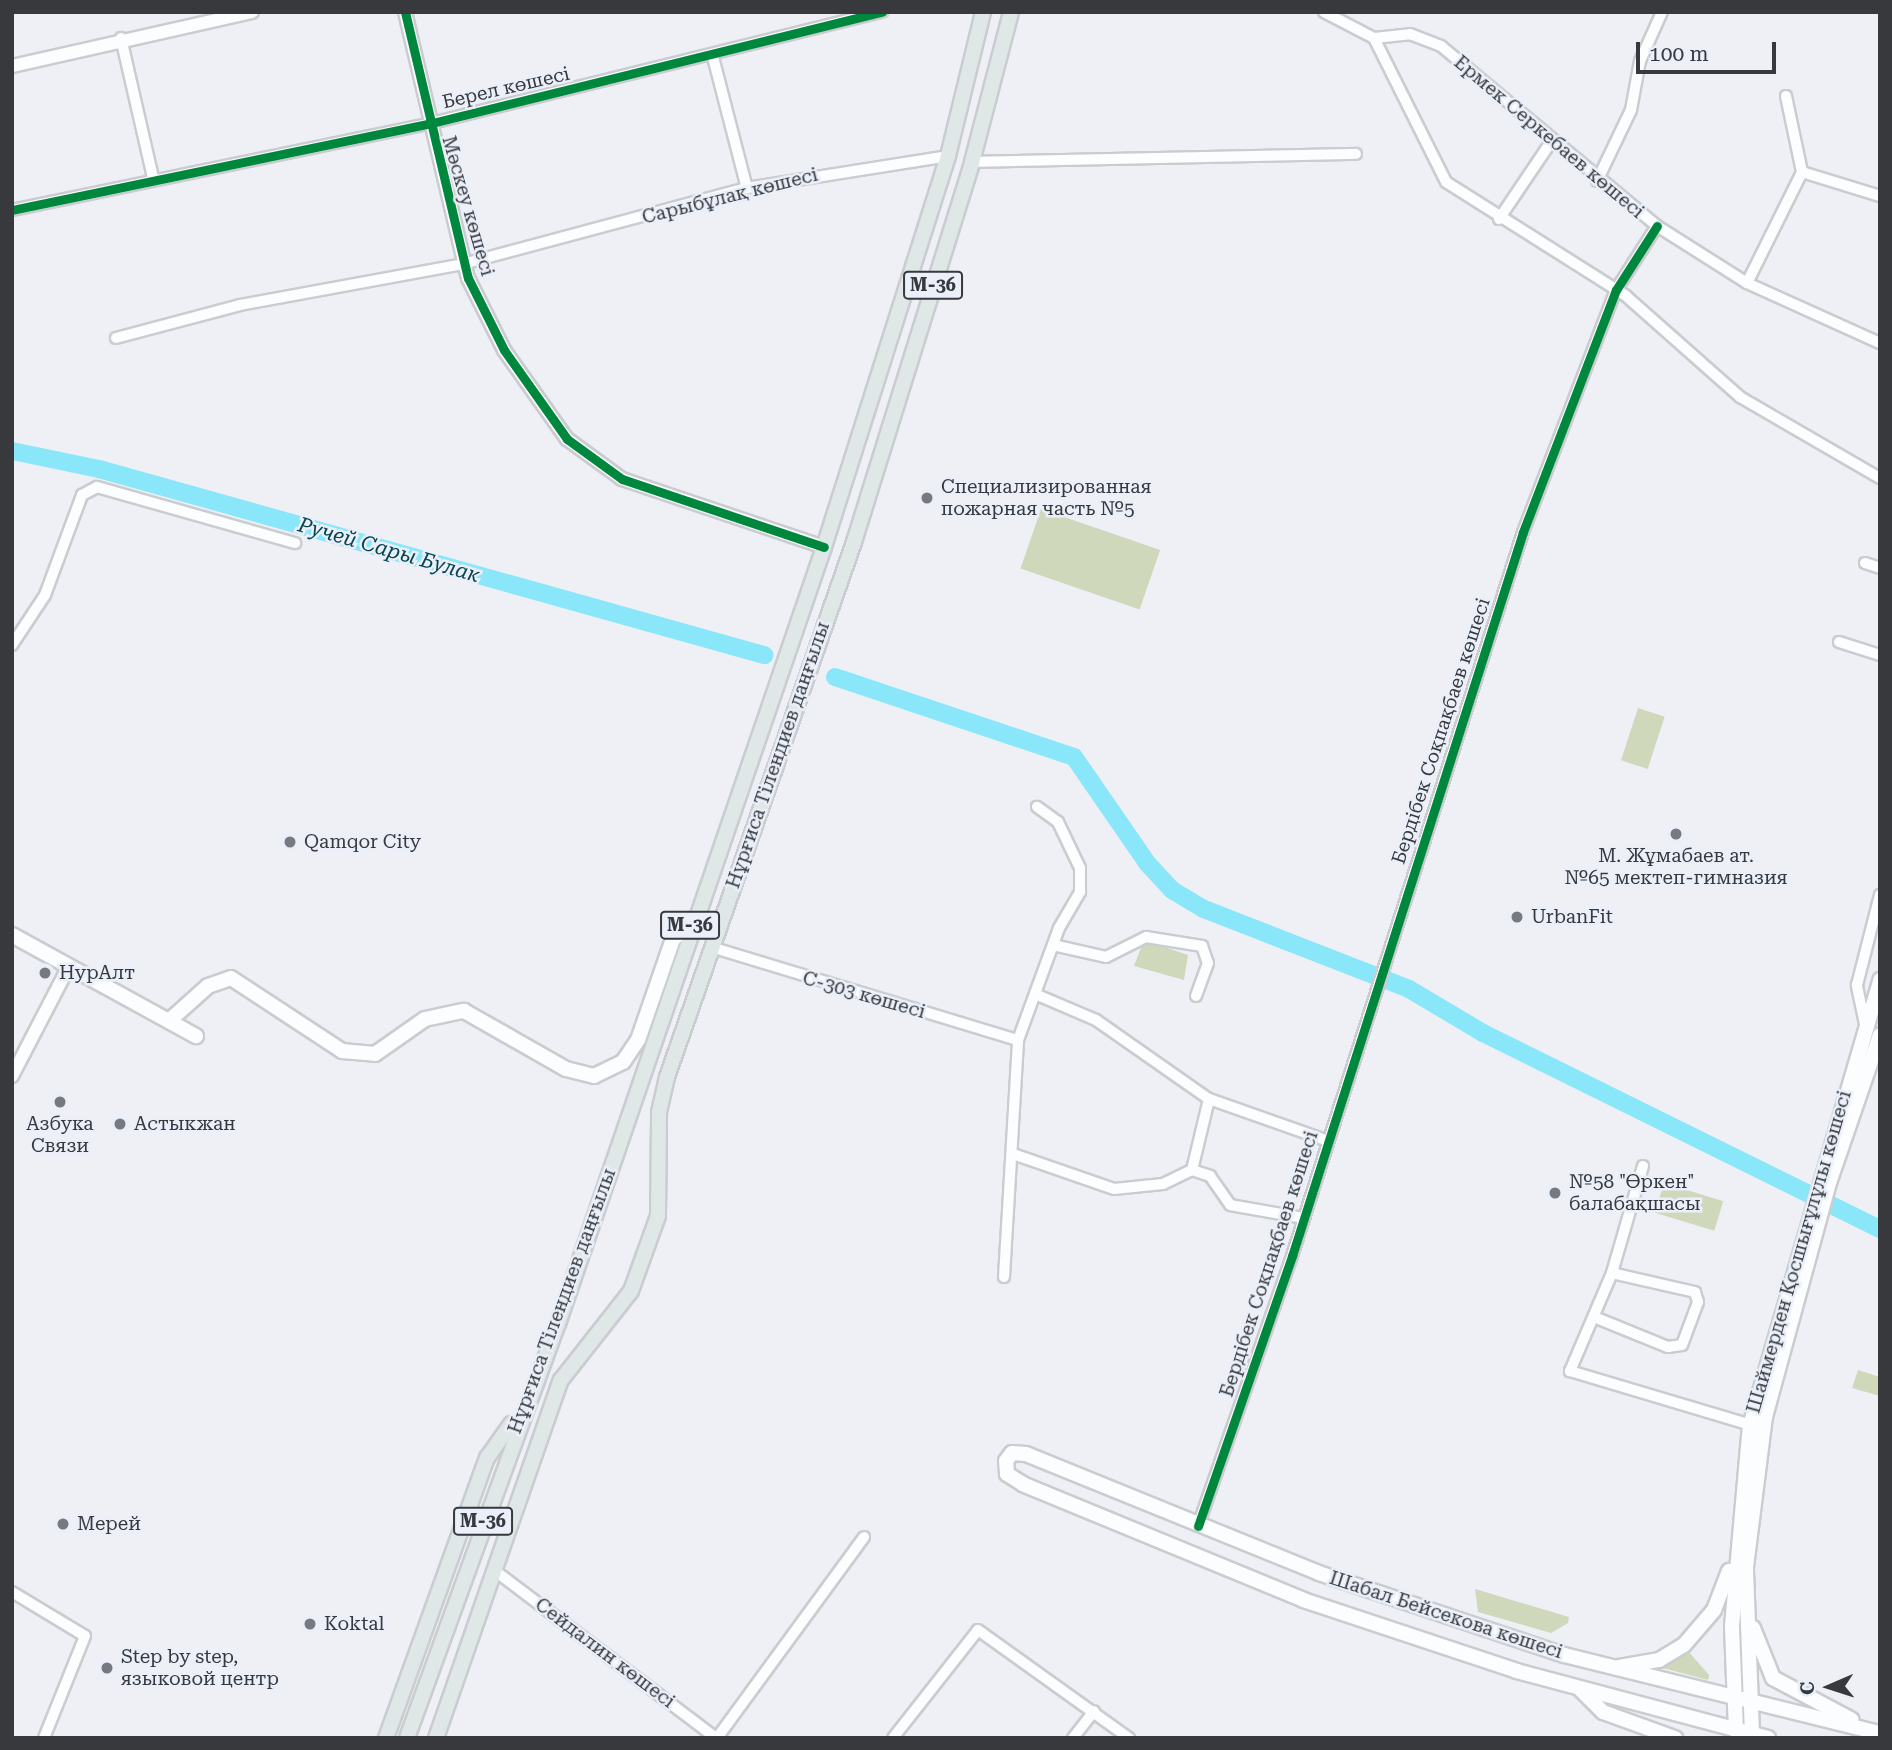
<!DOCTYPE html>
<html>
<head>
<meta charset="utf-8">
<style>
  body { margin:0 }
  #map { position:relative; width:1892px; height:1750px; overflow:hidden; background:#eef0f6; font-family:"Roboto Serif",serif }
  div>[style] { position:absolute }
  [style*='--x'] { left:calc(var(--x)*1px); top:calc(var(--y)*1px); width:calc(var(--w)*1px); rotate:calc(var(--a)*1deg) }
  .green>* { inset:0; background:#cfd8bb; transform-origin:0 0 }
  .river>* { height:18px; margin:-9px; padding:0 9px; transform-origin:9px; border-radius:9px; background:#8ae7f9 }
  .roads { filter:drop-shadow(2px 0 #caccd0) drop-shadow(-2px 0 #caccd0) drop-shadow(0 2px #caccd0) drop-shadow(0 -2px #caccd0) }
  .minor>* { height:10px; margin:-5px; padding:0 5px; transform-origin:5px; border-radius:5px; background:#fcfdfe }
  .tertiary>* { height:12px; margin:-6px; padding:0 6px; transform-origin:6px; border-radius:6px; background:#fcfdfe }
  .secondary>* { height:14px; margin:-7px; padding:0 7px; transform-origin:7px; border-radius:7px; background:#fcfdfe }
  .primary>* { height:14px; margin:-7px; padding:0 7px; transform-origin:7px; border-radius:7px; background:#dfe7e7 }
  .cycleway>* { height:9px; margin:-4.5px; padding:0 4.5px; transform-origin:4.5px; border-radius:4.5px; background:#00873e }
  .dots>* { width:19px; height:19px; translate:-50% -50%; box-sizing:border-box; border:4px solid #eaeff9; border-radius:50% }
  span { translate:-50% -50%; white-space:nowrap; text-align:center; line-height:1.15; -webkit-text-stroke:5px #eaeff9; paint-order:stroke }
  .shield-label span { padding:2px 5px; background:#eaeff9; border:2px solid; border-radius:5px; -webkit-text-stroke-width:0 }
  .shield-label { font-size:18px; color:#37393d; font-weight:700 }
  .street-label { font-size:19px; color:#37393d }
  .poi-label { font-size:19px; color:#37393d }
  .left { translate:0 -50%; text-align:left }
  .water-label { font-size:21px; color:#06454e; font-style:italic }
  .frame { position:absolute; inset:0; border:14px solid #37393d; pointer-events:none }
  .north { position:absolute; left:1794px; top:1652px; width:70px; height:70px; -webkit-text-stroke:5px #eaeff9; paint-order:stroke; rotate:267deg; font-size:19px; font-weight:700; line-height:28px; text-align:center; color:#37393d }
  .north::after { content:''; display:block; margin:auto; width:24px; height:32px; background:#37393d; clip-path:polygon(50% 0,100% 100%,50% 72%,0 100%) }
  .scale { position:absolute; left:1636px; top:42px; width:140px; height:32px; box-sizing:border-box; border:4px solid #37393d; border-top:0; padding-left:9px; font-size:21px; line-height:24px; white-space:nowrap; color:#37393d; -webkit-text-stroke:5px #eaeff9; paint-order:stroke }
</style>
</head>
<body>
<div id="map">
  <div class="green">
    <i style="left:1041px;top:509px;width:126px;height:63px;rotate:19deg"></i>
    <i style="left:1638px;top:708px;width:28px;height:55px;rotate:18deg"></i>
    <i style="clip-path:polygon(1144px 940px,1188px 955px,1184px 980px,1134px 966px)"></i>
    <i style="left:1664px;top:1183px;width:62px;height:31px;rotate:17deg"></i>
    <i style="clip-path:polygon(1858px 1370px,1880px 1377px,1880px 1396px,1852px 1388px)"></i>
    <i style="clip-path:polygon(1475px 1589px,1569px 1617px,1568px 1623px,1551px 1633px,1478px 1612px)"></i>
    <i style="clip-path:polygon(1688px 1651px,1709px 1675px,1708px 1680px,1659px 1667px)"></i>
  </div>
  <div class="river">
    <i style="--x:12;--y:451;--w:89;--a:11.7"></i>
    <i style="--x:99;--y:469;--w:691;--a:15.63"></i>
    <i style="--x:835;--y:677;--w:252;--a:18.5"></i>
    <i style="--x:1074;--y:757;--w:129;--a:55.4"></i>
    <i style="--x:1147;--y:863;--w:37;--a:47"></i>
    <i style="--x:1172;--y:890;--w:37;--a:31"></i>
    <i style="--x:1204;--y:909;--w:220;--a:21.3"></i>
    <i style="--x:1409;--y:989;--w:86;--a:30.7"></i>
    <i style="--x:1483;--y:1033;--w:443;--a:26.3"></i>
  </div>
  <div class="roads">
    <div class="minor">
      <i style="--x:1324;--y:12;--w:56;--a:27.5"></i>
      <i style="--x:1374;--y:38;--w:36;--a:-6"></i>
      <i style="--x:1410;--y:34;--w:33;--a:21"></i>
      <i style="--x:1441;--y:46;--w:281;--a:39.8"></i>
      <i style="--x:1657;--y:226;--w:107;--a:32.3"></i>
      <i style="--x:1747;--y:283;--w:146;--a:24.3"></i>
      <i style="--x:121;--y:38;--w:144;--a:77.1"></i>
      <i style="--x:1374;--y:38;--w:161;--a:63.4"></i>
      <i style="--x:1446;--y:182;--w:213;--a:32.3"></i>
      <i style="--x:1626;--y:296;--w:152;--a:41.5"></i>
      <i style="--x:1740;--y:397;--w:162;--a:30.1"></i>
      <i style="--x:713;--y:57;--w:135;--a:75.5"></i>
      <i style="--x:1786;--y:96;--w:78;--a:78.1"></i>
      <i style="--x:1802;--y:172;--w:82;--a:17.1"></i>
      <i style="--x:972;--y:162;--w:384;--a:-1.2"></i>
      <i style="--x:1597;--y:181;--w:79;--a:-64.4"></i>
      <i style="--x:1631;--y:110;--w:50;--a:-79.6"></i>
      <i style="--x:1640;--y:61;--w:54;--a:-65.8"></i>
      <i style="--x:12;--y:210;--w:425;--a:-11.7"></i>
      <i style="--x:428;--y:124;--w:468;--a:-13.9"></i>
      <i style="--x:1499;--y:219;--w:93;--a:-56"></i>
      <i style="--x:1747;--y:283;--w:124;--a:-63.6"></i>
      <i style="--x:116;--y:338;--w:128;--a:-14.9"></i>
      <i style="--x:240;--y:305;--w:227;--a:-10.4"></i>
      <i style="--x:463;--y:264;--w:294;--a:-15"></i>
      <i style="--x:747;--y:188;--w:204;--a:-9"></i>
      <i style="--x:1865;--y:563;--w:16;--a:18"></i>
      <i style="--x:1839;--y:642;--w:43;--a:17.6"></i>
      <i style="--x:12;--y:645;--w:60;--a:-56.6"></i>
      <i style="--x:45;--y:595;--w:107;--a:-69.7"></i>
      <i style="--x:82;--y:495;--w:17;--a:-28"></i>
      <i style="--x:97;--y:487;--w:206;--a:15.8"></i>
      <i style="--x:1053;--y:945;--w:54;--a:12.8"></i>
      <i style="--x:1106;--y:957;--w:45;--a:-26.6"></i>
      <i style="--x:1146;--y:937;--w:57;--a:9.1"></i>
      <i style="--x:1202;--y:946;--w:18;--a:71"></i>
      <i style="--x:1208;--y:963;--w:35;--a:110"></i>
      <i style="--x:711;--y:947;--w:321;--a:16.9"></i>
      <i style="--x:1035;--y:994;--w:66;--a:23.1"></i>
      <i style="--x:1096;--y:1020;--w:138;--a:35"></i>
      <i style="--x:1209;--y:1099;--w:126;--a:19.4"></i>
      <i style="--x:1865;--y:1024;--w:40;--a:-102"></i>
      <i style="--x:1857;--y:985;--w:93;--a:-75.7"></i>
      <i style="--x:1013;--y:1154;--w:107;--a:19.1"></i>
      <i style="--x:1114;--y:1189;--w:49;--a:-5.8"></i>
      <i style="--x:1163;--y:1184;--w:32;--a:-26"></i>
      <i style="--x:1192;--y:1170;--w:73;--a:-76.5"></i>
      <i style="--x:1643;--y:1166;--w:111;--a:106.2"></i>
      <i style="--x:1612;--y:1273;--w:107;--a:113.2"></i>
      <i style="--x:1570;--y:1371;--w:192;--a:16.6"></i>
      <i style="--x:1192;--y:1170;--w:19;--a:18"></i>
      <i style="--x:1210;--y:1176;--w:35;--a:55"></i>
      <i style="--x:1230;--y:1205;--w:75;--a:10"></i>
      <i style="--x:1004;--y:1277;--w:237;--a:-86.6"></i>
      <i style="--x:1018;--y:1040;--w:119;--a:-69.9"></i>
      <i style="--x:1059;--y:928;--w:42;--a:-59.7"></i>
      <i style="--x:1080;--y:892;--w:24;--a:-90"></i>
      <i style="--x:1080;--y:868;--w:51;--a:-115.6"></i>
      <i style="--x:1058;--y:822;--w:26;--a:-144"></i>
      <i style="--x:1594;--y:1317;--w:80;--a:22.1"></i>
      <i style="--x:1668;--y:1347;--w:14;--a:-8"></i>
      <i style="--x:1682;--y:1345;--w:46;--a:-69.6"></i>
      <i style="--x:1698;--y:1302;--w:10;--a:-107"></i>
      <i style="--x:1695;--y:1292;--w:85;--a:-167.1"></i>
      <i style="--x:1198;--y:1526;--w:286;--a:-70.8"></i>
      <i style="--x:1292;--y:1256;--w:760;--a:-72.3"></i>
      <i style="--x:1523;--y:532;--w:259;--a:-69"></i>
      <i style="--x:1616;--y:290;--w:76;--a:-57.4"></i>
      <i style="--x:494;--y:1570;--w:278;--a:37.1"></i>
      <i style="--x:12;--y:1592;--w:85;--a:31.1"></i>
      <i style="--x:85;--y:1636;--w:110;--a:111.9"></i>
      <i style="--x:717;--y:1738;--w:249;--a:-53.8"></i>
      <i style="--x:893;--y:1738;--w:137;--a:-51.8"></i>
      <i style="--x:978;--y:1630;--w:186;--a:35.6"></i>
      <i style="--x:1073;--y:1738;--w:34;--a:-52"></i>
    </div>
    <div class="tertiary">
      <i style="--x:405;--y:12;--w:273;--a:76.7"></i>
      <i style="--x:468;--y:278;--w:80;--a:63.4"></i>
      <i style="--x:504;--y:350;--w:109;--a:54.7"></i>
      <i style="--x:567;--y:439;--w:68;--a:36"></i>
      <i style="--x:622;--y:479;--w:213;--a:18.6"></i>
      <i style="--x:12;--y:66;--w:246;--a:-12.7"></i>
      <i style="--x:12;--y:1076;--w:124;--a:-62.6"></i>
    </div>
    <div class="secondary">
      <i style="--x:12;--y:935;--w:210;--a:28.8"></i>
      <i style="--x:169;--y:1021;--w:52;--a:-41.9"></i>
      <i style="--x:208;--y:986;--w:24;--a:-19"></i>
      <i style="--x:231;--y:978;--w:133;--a:33.3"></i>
      <i style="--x:342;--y:1051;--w:33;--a:5"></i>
      <i style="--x:375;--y:1054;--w:61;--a:-35"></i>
      <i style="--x:425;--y:1019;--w:40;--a:-12"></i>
      <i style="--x:464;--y:1011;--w:117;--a:29.6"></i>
      <i style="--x:566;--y:1069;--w:29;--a:14"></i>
      <i style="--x:594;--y:1076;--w:32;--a:-26"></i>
      <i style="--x:623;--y:1062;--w:27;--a:-56"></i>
      <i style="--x:638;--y:1040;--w:107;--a:-70.9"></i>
      <i style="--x:673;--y:939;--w:21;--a:-37"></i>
      <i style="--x:1753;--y:1628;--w:54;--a:68.2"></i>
      <i style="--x:1773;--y:1678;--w:89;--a:28"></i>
      <i style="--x:1619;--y:1667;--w:41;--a:-9.9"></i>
      <i style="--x:1659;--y:1660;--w:29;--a:-31"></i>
      <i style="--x:1684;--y:1645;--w:46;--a:-49.4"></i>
      <i style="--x:1714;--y:1610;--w:42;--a:-69"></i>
      <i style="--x:1580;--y:1689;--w:33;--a:45"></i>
      <i style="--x:1603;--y:1712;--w:77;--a:19.9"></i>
      <i style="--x:1736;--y:1731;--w:105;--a:-92.2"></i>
      <i style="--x:1732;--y:1626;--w:201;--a:-84.9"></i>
      <i style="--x:1750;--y:1426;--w:465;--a:-73.7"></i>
      <i style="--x:1752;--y:1734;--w:167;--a:-92.1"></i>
      <i style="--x:1746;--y:1567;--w:151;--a:-82.8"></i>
      <i style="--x:1765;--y:1417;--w:246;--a:-74.7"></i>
      <i style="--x:1830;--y:1180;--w:153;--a:-71"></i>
      <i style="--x:1768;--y:1738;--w:260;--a:-165.1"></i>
      <i style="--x:1517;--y:1671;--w:225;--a:-161.6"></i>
      <i style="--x:1304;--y:1600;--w:304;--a:-157.6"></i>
      <i style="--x:1023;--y:1484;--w:19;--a:-148"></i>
      <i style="--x:1007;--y:1474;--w:13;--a:-94"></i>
      <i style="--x:1006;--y:1461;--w:10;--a:-53"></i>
      <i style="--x:1012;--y:1453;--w:14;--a:4"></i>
      <i style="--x:1026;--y:1454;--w:316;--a:22.1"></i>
      <i style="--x:1319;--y:1573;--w:258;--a:18.5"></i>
      <i style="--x:1564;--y:1655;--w:325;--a:13.9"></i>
    </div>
    <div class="primary">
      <i style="--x:386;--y:1738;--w:298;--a:-70.2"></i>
      <i style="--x:487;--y:1458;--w:42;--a:-54.8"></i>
      <i style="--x:407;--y:1738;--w:441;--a:-70"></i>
      <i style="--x:558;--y:1324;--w:821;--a:-71.1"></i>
      <i style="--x:824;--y:547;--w:410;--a:-72.4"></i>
      <i style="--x:948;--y:156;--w:148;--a:-76.3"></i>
      <i style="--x:436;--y:1738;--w:379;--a:-70.8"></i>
      <i style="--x:561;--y:1380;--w:113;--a:-51.8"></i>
      <i style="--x:631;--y:1291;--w:80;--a:-70.2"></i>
      <i style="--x:658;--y:1216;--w:104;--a:-89.4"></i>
      <i style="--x:659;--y:1112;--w:36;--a:-77"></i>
      <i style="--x:667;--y:1077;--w:567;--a:-70.73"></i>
      <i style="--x:854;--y:542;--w:398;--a:-72.7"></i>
      <i style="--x:972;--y:162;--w:155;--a:-75.4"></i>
    </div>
  </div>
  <div class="cycleway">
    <i style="--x:405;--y:12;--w:273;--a:76.7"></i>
    <i style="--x:468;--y:278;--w:80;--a:63.4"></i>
    <i style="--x:504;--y:350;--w:109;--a:54.7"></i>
    <i style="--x:567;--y:439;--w:68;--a:36"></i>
    <i style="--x:622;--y:479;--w:213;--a:18.6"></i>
    <i style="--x:12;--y:210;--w:425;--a:-11.7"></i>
    <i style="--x:428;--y:124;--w:468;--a:-13.9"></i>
    <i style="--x:1198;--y:1526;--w:286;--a:-70.8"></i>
    <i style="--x:1292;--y:1256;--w:760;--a:-72.3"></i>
    <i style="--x:1523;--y:532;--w:259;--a:-69"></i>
    <i style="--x:1616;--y:290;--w:76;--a:-57.4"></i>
  </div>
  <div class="dots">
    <i style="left:927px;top:498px;background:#77797e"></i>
    <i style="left:1676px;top:834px;background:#77797e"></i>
    <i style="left:290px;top:842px;background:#77797e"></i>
    <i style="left:1517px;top:917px;background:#77797e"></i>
    <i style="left:45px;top:973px;background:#77797e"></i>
    <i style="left:60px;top:1102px;background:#77797e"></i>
    <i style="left:120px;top:1124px;background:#77797e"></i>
    <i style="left:1555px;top:1193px;background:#77797e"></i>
    <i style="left:63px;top:1524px;background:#77797e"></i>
    <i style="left:310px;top:1624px;background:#77797e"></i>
    <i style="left:107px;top:1668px;background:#77797e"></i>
  </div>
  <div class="shield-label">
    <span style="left:933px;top:285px">M-36</span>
    <span style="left:690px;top:925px">M-36</span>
    <span style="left:483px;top:1521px">M-36</span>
  </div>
  <div class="street-label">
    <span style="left:506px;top:88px;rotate:-13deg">Берел көшесі</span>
    <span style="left:1549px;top:137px;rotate:40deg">Ермек Серкебаев көшесі</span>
    <span style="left:730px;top:196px;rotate:-14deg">Сарыбұлақ көшесі</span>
    <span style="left:468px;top:206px;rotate:74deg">Мәскеу көшесі</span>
    <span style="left:1441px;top:731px;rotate:-72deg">Бердібек Соқпақбаев көшесі</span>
    <span style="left:778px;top:755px;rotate:-71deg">Нұрғиса Тілендиев даңғылы</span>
    <span style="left:864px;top:995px;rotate:16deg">С-303 көшесі</span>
    <span style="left:1799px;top:1252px;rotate:-74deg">Шаймерден Қосшығұлұлы көшесі</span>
    <span style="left:1269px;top:1264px;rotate:-72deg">Бердібек Соқпақбаев көшесі</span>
    <span style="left:562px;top:1301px;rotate:-70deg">Нұрғиса Тілендиев даңғылы</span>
    <span style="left:1446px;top:1615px;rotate:18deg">Шабал Бейсекова көшесі</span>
    <span style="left:605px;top:1653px;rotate:37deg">Сейдалин көшесі</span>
  </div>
  <div class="poi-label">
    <span class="left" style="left:941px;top:498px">Специализированная<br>пожарная часть №5</span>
    <span class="left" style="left:304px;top:842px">Qamqor City</span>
    <span style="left:1676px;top:867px">М. Жұмабаев ат.<br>№65 мектеп-гимназия</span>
    <span class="left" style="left:1531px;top:917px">UrbanFit</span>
    <span class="left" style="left:59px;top:973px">НурАлт</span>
    <span style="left:60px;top:1135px">Азбука<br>Связи</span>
    <span class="left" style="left:134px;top:1124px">Астыкжан</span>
    <span class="left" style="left:1569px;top:1193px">№58 "Өркен"<br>балабақшасы</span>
    <span class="left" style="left:77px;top:1524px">Мерей</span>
    <span class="left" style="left:324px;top:1624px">Koktal</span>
    <span class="left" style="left:121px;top:1668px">Step by step,<br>языковой центр</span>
  </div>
  <div class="water-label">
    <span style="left:389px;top:550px;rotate:16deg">Ручей Сары Булак</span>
  </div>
  <div class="frame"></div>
  <div class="north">С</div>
  <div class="scale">100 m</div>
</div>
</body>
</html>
